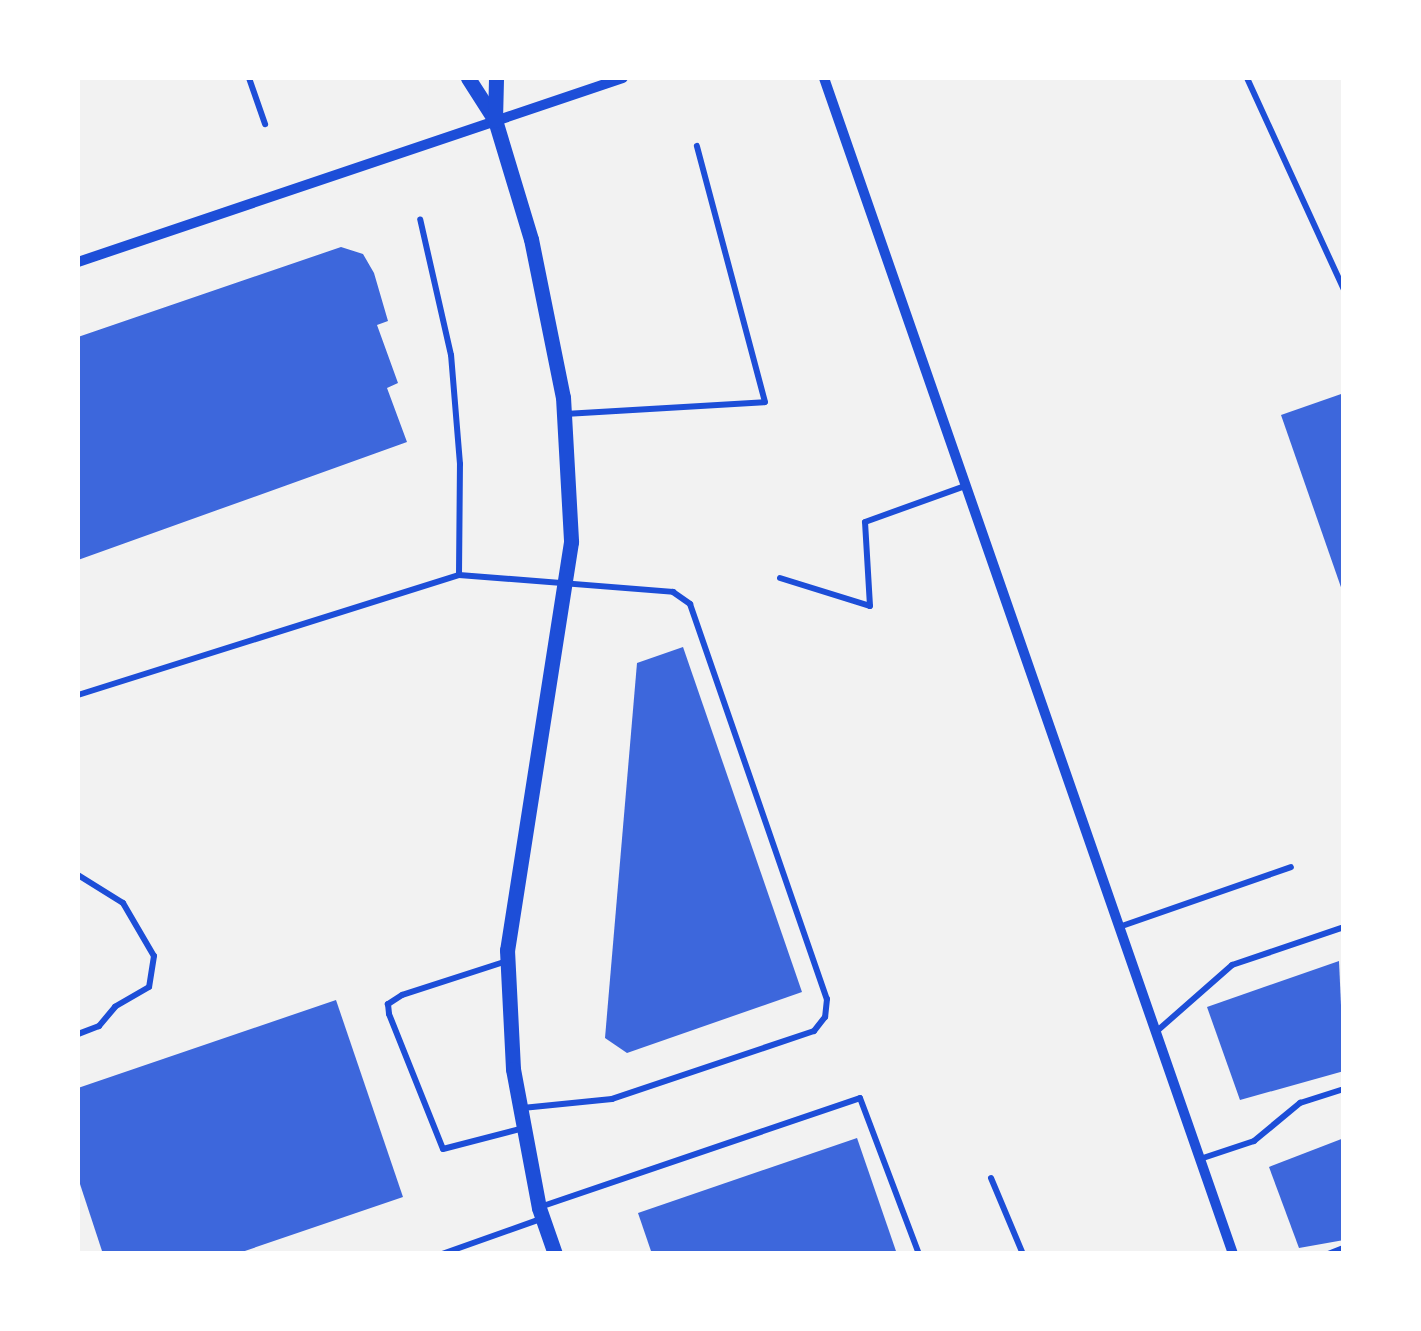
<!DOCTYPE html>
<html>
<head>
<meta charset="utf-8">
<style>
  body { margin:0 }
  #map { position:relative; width:1421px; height:1331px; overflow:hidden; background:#f2f2f2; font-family:Quicksand,sans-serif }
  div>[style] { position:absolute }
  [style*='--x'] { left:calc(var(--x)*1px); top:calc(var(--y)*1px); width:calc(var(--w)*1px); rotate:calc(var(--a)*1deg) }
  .building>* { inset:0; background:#3d67dc }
  .service>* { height:6px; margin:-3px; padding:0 3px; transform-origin:3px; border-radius:3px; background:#1d4ed8 }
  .minor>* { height:10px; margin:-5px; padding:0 5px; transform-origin:5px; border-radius:5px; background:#1d4ed8 }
  .tertiary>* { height:15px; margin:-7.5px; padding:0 7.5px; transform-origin:7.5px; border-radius:7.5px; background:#1d4ed8 }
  span { translate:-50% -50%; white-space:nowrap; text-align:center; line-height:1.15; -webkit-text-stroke:8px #fff; paint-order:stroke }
  .frame { position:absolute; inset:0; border:80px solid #fff; pointer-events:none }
</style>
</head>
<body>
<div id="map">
  <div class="building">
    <i style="clip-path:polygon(341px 247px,363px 254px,374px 273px,388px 321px,377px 325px,398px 383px,387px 388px,407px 442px,78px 560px,78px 337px)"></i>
    <i style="clip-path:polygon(1344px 393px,1344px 593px,1343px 593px,1281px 415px)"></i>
    <i style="clip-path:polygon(683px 647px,802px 992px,627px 1053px,605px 1038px,637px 663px)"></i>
    <i style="clip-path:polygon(1339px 961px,1344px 1071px,1240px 1100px,1207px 1007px)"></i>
    <i style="clip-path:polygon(336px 1000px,403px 1197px,236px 1254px,103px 1254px,78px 1178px,78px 1088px)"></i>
    <i style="clip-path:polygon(857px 1138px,897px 1254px,652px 1254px,638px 1213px)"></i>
    <i style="clip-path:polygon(1344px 1138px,1344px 1240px,1299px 1248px,1269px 1167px)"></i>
  </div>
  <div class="service">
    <i style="--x:249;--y:78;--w:49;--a:70.8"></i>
    <i style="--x:1247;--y:78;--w:233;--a:65.4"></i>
    <i style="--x:565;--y:414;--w:200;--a:-3.4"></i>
    <i style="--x:765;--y:402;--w:265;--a:-104.9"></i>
    <i style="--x:459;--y:575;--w:215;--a:4.5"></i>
    <i style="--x:673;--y:592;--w:21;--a:35"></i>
    <i style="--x:690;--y:604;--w:418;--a:70.9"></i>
    <i style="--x:827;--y:999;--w:18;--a:96"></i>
    <i style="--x:825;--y:1017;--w:18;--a:128"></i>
    <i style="--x:814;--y:1031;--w:213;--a:161.4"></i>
    <i style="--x:612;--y:1099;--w:90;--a:174.3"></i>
    <i style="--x:780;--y:578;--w:94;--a:17.3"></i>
    <i style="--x:870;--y:606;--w:84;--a:-93.4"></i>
    <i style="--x:865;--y:522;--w:106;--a:-19.8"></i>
    <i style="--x:78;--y:695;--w:399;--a:-17.5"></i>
    <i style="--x:459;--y:575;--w:111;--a:-89.5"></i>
    <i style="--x:460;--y:464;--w:109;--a:-94.7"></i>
    <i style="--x:451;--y:355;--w:139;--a:-102.8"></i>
    <i style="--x:78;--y:875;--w:53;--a:31.9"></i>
    <i style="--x:123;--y:903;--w:61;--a:59.7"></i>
    <i style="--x:154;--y:956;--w:31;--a:99"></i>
    <i style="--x:149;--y:987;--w:39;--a:150"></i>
    <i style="--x:115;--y:1007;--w:25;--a:130"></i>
    <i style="--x:99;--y:1026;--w:22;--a:159"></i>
    <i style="--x:1119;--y:927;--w:182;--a:-19.2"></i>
    <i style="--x:507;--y:961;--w:110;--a:162.1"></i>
    <i style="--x:402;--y:995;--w:17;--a:147"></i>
    <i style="--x:388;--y:1004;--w:10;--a:84"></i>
    <i style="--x:389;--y:1014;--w:145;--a:68.2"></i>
    <i style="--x:443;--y:1149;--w:84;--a:-14.5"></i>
    <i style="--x:1157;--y:1031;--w:100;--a:-41.3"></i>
    <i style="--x:1232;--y:965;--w:118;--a:-18.7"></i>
    <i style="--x:1200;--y:1159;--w:57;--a:-18.4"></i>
    <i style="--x:1254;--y:1141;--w:60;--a:-39.6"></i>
    <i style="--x:1300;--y:1103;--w:46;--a:-17.7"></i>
    <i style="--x:991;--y:1178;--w:82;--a:67.2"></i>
    <i style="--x:540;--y:1207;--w:338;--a:-18.8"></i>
    <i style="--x:860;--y:1098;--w:167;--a:69.3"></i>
    <i style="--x:442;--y:1254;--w:105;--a:-19.5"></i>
    <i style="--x:1328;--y:1254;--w:17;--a:-21"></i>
  </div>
  <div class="minor">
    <i style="--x:824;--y:78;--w:1245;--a:70.82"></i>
    <i style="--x:78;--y:262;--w:575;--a:-18.66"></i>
  </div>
  <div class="tertiary">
    <i style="--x:468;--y:78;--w:50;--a:57.3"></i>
    <i style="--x:495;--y:120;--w:124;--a:73.2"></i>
    <i style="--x:531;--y:239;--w:161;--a:78.6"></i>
    <i style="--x:563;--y:397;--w:145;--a:86.8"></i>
    <i style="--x:571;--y:542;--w:413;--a:98.9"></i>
    <i style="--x:507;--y:950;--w:119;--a:87.1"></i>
    <i style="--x:513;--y:1069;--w:141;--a:79.4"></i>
    <i style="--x:539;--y:1208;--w:49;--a:70.8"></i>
    <i style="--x:495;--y:120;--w:42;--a:-88.6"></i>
  </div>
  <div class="frame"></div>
</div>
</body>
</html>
